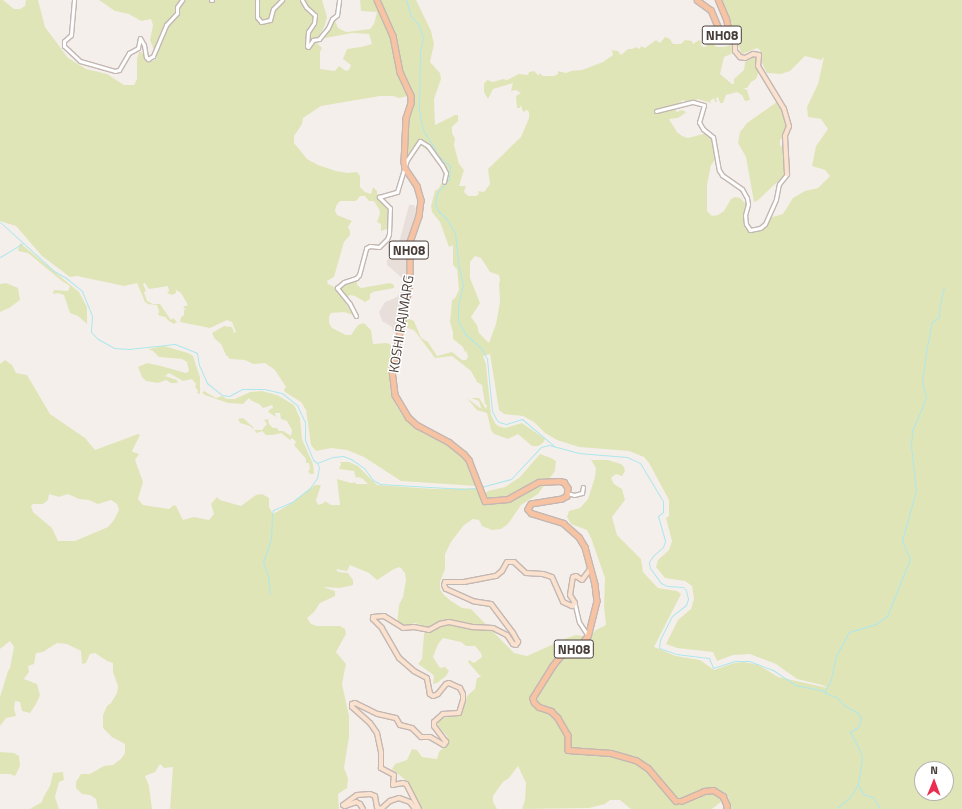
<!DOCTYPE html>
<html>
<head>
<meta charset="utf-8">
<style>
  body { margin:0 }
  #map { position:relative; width:962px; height:809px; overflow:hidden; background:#f5efec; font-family:"Titillium Web",sans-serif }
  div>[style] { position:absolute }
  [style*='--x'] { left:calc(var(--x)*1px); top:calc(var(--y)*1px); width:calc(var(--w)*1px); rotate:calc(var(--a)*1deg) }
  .residential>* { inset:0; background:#e8dfda }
  .green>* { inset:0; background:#e0e5b8 }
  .stream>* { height:1px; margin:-0.5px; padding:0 0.5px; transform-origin:0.5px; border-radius:0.5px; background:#ade7ec }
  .roads { filter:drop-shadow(1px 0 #c3b7b2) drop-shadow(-1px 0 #c3b7b2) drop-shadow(0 1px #c3b7b2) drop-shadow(0 -1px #c3b7b2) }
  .street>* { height:3px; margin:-1.5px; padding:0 1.5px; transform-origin:1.5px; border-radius:1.5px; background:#fff }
  .secondary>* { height:4px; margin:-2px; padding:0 2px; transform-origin:2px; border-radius:2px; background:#fbe2cf }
  .primary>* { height:4.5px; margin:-2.25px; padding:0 2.25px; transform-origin:2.25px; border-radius:2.25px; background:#f7c3a2 }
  span { translate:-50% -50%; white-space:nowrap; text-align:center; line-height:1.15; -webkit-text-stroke:3px #fff; paint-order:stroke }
  .shield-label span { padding:1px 3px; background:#fff; border:1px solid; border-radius:3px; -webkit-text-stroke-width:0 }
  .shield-label { font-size:13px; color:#493e3a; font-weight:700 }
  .street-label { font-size:14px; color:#493e3a }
  .north { position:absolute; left:914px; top:761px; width:40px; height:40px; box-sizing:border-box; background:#fff; border:1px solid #b6b2b0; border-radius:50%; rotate:1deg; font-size:11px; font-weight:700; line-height:16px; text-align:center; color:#493e3a }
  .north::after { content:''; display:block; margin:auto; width:14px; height:18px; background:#ea2d50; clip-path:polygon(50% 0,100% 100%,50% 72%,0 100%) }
</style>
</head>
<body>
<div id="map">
  <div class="residential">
    <i style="clip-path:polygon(409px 205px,414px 205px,416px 210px,419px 211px,410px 239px,407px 257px,409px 279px,407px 300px,398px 336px,393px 332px,392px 327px,382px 321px,379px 312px,385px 302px,397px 297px,403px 288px,402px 278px,387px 265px,387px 260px,393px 254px,400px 239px)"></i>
  </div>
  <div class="green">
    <i style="clip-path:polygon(0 0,3px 0,14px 9px,20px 9px,25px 6px,26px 0,38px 0,45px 27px,68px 58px,86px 69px,107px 74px,124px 85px,134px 85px,137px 79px,137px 59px,139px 52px,142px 52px,147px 61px,153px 61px,157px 58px,150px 40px,153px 25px,151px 19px,141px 21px,129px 14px,115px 11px,99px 0,322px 0,327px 17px,325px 25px,316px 42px,322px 48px,320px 52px,320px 69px,335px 71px,339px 66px,346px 71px,349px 70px,351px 65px,343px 59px,347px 49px,361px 47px,372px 44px,369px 34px,352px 33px,320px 39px,334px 18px,338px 28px,346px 32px,370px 29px,374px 24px,377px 12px,361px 11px,360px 0,375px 0,391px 34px,395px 65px,408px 96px,399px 98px,393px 96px,380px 96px,321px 106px,303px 118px,302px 124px,294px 136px,294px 143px,307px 159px,318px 165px,336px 171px,347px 173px,357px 172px,360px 176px,360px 187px,365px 192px,371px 194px,373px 187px,377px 191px,377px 196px,388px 210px,387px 229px,381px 231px,381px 224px,377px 222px,380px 213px,379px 209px,374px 201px,369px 201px,365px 196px,360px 196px,356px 201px,340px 201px,336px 206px,335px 211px,337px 215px,352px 221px,348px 227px,350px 231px,350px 235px,344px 242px,334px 277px,327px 281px,328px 284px,336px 288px,353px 315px,344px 312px,331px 313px,329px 317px,329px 323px,332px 328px,346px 335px,351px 335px,358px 325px,364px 323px,371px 330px,373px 344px,387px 343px,394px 347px,390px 370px,391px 393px,397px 407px,403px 416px,419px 429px,447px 443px,461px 454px,470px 467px,476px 486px,401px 481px,364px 457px,347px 450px,331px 448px,316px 451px,311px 445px,306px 410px,301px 402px,285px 392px,284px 390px,286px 387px,275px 370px,265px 363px,253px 364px,245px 360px,230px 359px,226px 355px,221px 344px,215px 339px,212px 333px,224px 326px,232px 327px,234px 333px,236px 332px,232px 322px,227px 320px,210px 328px,180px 322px,181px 317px,184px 315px,184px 310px,186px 310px,183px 307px,188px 305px,181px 293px,176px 290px,176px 293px,172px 295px,167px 293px,169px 291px,168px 286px,149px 289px,145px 283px,143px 284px,146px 291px,144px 292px,147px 301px,153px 304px,160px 304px,171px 320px,173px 318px,177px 322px,174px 324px,169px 321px,164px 316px,164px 317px,158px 315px,159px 311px,157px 305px,148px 304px,145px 302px,137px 283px,124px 286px,77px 276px,70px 277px,42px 256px,16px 226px,0 221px)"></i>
    <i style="clip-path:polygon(evenodd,379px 0,416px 0,431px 31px,434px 44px,430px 62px,440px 73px,441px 79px,434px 99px,435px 125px,455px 115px,458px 115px,458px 121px,452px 127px,452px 133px,455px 139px,454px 145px,459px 164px,464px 170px,459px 186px,466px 186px,464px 192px,468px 196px,476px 196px,479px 194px,478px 191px,484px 192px,490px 184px,488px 169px,521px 137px,529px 118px,529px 112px,527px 110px,523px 112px,521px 105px,520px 108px,517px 108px,516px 96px,521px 93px,516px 90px,511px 91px,513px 83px,493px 89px,488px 99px,484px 92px,484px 84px,487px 80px,493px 82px,503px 79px,507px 80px,519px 74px,528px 75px,529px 72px,534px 71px,539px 76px,539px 73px,543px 76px,554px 76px,558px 74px,558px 71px,566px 73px,571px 71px,582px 70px,603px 62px,613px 55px,612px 50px,618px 51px,621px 55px,628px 49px,632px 49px,636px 47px,640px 49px,641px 46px,645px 48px,656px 40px,660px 43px,665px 37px,670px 39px,673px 44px,681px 44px,685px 40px,692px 41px,693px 44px,699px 40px,703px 43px,700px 44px,703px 47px,706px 47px,708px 42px,707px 34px,709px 32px,713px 34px,709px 38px,716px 47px,725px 47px,730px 45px,733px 47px,731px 54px,724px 57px,720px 74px,732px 84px,734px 84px,734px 79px,744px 70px,745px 62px,751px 59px,754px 55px,757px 55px,758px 74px,756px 79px,751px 82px,747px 88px,743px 88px,747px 90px,750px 100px,745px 101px,742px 95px,737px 92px,726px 95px,723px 103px,720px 103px,718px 97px,716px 98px,717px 102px,715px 102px,714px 98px,710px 101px,711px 103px,698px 99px,689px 102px,683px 100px,673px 108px,677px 112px,682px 110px,686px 112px,684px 114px,678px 118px,669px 119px,677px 132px,682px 136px,688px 138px,707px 133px,712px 137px,716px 159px,711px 165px,707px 185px,707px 211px,712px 216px,718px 215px,724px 211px,731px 199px,735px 197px,740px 198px,747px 205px,745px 215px,748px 229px,753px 231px,763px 227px,769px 218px,783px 214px,793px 198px,805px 191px,818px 188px,830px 176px,825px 170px,812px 166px,816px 146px,828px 129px,821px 119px,808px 117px,807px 107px,818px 84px,824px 57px,821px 60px,805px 56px,790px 71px,781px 74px,767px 73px,762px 63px,760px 50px,757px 48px,742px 54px,736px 40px,728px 39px,720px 0,962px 0,962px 809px,730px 809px,728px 796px,712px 809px,631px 809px,620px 800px,610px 800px,605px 804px,589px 808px,522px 809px,525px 800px,526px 783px,518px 766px,509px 778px,503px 782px,493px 796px,493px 802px,497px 809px,421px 809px,408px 782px,392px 769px,395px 764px,407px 760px,412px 749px,417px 750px,422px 757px,437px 759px,439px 752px,448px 743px,447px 736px,438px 726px,438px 721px,446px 717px,458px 716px,462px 714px,467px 696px,475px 689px,477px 678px,481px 677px,468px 662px,469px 660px,474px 663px,482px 657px,481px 653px,475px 646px,466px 646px,461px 642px,443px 638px,438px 644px,433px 657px,440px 668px,445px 667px,449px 671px,446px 676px,437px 683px,433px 684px,434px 676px,431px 673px,418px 664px,422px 659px,424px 634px,427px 627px,415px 623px,404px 627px,397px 624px,399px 605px,403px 597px,406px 580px,405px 573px,400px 567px,394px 569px,377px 580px,369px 573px,350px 565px,347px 571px,336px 569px,338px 572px,348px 573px,353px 580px,353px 585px,340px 588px,323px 587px,335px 591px,335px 596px,320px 603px,314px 612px,307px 618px,311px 624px,317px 626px,340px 626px,345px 629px,346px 634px,336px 652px,346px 664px,342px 684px,349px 716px,349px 737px,344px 768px,348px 778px,347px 788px,338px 794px,339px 809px,170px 809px,173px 767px,164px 768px,160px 764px,155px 772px,145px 776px,149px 786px,152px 809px,98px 809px,96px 799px,90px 795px,82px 794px,76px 788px,76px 782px,81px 774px,90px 774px,104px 766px,113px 765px,121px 759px,125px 753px,125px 744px,112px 737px,103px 728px,103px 715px,107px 706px,111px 703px,117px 693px,118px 686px,113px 672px,113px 663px,107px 661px,95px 653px,90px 654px,86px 663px,82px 664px,81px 651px,67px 644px,57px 643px,43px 652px,36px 653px,34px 664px,28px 666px,29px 672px,24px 679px,37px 684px,40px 695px,36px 704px,30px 713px,22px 711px,20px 702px,15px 701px,14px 709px,16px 716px,6px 718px,0 726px,0 697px,8px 671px,10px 668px,14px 647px,10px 641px,0 649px,0 364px,5px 360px,12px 365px,16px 373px,27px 375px,50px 414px,85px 438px,95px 450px,138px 434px,140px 435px,132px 451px,133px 452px,139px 454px,135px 460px,143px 482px,138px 499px,143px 505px,169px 509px,174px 505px,176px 506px,183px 520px,194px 517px,209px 520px,214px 514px,211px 504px,217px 497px,220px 500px,241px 506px,256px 495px,262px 494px,269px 498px,269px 507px,273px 514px,292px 503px,315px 485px,321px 485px,316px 500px,318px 505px,324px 503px,325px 501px,331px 505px,340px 505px,337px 479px,351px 483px,355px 482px,356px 484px,368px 484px,363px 479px,358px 477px,356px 478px,354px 471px,339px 469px,341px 464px,340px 462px,349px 462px,358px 466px,377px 485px,434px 489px,478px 488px,481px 497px,488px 491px,505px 487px,520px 477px,540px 454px,551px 458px,556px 461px,555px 471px,538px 494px,521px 505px,508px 524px,501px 529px,492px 530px,482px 526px,479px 520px,473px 519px,464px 525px,451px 542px,445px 554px,445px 569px,440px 582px,440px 589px,443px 594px,451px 601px,462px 608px,471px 609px,514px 653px,527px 656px,567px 638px,576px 635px,589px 637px,596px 630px,606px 625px,604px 606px,605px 578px,591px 538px,587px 530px,571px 524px,567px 517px,569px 511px,580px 508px,588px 499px,595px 477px,596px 468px,591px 460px,608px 460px,621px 464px,624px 467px,625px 471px,622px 476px,616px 474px,611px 478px,614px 484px,622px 489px,625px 500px,612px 517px,617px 535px,641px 559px,643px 572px,658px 588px,677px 591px,681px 594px,654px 647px,676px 656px,700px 660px,714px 670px,734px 663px,744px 662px,759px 665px,778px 677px,828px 688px,822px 685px,797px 679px,776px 664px,750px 654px,733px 655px,717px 661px,713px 652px,677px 648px,666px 644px,678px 620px,691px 609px,694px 599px,692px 586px,685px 581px,665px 578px,656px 567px,658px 560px,669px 550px,672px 541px,666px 518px,669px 516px,669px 500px,649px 463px,644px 457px,629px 451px,579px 447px,557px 440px,545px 433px,534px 422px,523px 416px,504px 414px,499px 410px,490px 354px,483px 356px,486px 364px,491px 415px,495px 423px,498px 426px,505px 428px,522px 423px,545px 439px,543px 443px,538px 446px,532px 446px,518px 434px,508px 439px,494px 434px,491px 430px,487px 413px,477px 410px,467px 398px,480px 408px,481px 408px,479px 401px,471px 398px,479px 398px,486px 409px,487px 405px,485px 404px,482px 385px,477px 382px,471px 371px,452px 356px,435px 358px,414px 330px,404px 327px,407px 318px,414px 321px,421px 338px,428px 342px,437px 356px,452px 352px,462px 360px,466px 360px,468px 357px,466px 350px,465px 353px,463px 347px,453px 339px,453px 332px,450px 322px,452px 300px,455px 298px,459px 290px,457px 269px,453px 265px,453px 245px,449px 247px,440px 222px,432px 212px,431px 206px,435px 191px,439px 188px,445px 177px,438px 162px,435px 161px,432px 154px,422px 146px,419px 145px,412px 154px,407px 168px,404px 157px,407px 120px,413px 102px,403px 77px,398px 43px,379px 0,475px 256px,481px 258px,490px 272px,499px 275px,500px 280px,499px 284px,500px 302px,496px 324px,489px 343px,479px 333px,477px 325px,471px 317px,480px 303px,470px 278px,470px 262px,475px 256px,379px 0,49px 494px,59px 497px,68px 494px,79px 499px,89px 500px,98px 504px,111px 500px,117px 504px,119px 510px,114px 520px,108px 527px,75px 541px,58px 541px,52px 528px,33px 512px,31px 506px,33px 504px,43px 504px,48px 500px,49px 494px,379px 0,922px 769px,946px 769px,946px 793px,922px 793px,922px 769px)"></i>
    <i style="clip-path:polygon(777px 102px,783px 109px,788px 126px,784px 139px,780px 139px,780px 146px,785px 147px,787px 173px,757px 201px,754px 202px,746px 157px,738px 143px,739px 137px,740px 132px,747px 123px)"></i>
    <i style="clip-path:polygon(20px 243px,79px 292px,87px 307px,87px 324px,78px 316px,70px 313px,64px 295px,58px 293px,53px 294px,54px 290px,68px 291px,70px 286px,62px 281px,28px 253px,18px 251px)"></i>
    <i style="clip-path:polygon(357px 280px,357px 285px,361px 288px,390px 283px,394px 285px,394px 288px,373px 292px,370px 294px,370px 299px,365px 302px,355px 296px,349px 295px,348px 298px,344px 296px,341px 289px,342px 286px)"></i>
    <i style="clip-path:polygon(6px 283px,18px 288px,20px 300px,9px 308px,0 312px,0 284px)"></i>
    <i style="clip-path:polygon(164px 346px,188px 353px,193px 356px,200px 377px,200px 394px,197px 393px,198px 391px,195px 387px,196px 384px,192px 379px,183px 381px,169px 373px,165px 376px,177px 380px,178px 383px,171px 383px,166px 380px,158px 383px,146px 381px,142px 377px,138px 367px,147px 363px,161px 366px,186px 373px,189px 371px,187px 362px,182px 359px,159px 357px,153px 351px,148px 349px)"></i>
    <i style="clip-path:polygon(204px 391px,216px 398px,222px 396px,227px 399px,235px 399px,250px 392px,262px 391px,277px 395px,294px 405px,300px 418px,302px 439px,313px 464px,314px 474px,310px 474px,308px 471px,310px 469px,309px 463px,306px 463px,306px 459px,294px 445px,296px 442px,292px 438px,290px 440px,281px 433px,273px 435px,266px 435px,262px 431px,257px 433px,250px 426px,240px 423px,238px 419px,243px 418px,253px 427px,254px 430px,262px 430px,267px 424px,264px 420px,268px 419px,269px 424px,273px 428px,277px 428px,279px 431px,283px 431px,291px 436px,292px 430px,287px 421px,281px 419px,280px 413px,275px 413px,276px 417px,268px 412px,270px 409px,273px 408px,272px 405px,263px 408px,259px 404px,252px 401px,249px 398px,243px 404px,228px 403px,205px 395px,202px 393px)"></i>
    <i style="clip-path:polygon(0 752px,14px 753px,19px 756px,20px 766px,15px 776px,10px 774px,0 774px)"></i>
    <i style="clip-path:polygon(63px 772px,64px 780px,59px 782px,55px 797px,59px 809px,30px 809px,42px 802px,43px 798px,50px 786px,53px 773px)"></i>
  </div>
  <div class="stream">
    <i style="--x:406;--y:0;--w:17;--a:73"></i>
    <i style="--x:411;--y:16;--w:11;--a:49"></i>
    <i style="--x:418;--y:24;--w:15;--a:70"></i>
    <i style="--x:423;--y:38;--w:14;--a:102"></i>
    <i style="--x:420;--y:52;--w:57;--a:91"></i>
    <i style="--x:419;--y:109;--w:17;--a:80"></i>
    <i style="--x:422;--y:126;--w:6;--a:72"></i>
    <i style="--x:424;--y:132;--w:18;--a:56"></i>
    <i style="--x:434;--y:147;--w:8;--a:67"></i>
    <i style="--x:437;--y:154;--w:18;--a:43"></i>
    <i style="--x:450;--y:166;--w:13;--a:94"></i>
    <i style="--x:449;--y:179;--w:18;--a:131"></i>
    <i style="--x:437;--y:193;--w:11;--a:100"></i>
    <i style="--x:435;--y:204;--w:8;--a:67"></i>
    <i style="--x:438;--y:211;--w:11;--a:41"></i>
    <i style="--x:446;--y:218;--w:17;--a:59"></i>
    <i style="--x:455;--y:233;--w:30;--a:84"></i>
    <i style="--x:458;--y:263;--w:23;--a:77"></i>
    <i style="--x:463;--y:285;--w:23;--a:103"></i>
    <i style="--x:458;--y:307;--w:13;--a:90"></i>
    <i style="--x:458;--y:320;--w:16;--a:63"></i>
    <i style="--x:465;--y:334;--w:21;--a:41"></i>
    <i style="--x:481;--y:348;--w:13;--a:61"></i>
    <i style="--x:487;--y:359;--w:52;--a:84.5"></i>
    <i style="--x:492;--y:411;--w:9;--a:63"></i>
    <i style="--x:496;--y:419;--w:4;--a:45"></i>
    <i style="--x:499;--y:422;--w:7;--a:16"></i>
    <i style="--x:506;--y:424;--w:17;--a:-17"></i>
    <i style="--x:522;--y:419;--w:42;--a:40.2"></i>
    <i style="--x:0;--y:222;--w:73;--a:42.2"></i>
    <i style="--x:54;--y:271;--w:14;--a:30"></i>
    <i style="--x:66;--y:278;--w:21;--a:39"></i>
    <i style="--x:82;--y:291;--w:27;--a:68"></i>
    <i style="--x:92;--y:316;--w:16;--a:94"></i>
    <i style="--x:91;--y:332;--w:10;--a:45"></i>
    <i style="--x:98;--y:339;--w:18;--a:29"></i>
    <i style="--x:114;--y:348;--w:15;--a:4"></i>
    <i style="--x:129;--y:349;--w:46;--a:-6.2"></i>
    <i style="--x:175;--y:344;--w:24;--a:22"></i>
    <i style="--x:197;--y:353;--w:12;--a:81"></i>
    <i style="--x:199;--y:365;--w:20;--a:66"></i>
    <i style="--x:207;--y:383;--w:19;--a:39"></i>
    <i style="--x:222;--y:395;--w:7;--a:8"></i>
    <i style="--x:229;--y:396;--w:15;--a:-28"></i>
    <i style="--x:242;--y:389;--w:22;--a:0"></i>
    <i style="--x:264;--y:389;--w:18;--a:13"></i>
    <i style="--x:282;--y:393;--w:19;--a:39"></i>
    <i style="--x:297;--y:405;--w:19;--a:65"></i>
    <i style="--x:305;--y:422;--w:18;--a:90"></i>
    <i style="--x:305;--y:440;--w:22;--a:68"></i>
    <i style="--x:313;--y:460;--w:5;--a:37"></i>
    <i style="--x:317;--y:463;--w:4;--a:63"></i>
    <i style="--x:319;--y:467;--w:11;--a:100"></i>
    <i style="--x:317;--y:478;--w:12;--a:125"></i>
    <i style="--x:310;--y:488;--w:23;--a:142"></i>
    <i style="--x:292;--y:502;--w:21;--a:157"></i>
    <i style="--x:273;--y:510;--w:4;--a:104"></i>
    <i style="--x:272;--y:514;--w:25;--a:92"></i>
    <i style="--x:271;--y:539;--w:24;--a:109"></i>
    <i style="--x:263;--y:562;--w:15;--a:70"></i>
    <i style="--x:268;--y:576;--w:18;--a:84"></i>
    <i style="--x:0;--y:257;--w:27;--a:-31"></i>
    <i style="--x:317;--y:463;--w:17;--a:-21"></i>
    <i style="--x:333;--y:457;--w:10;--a:-6"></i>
    <i style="--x:343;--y:456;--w:9;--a:21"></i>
    <i style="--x:351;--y:459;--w:16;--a:35"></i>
    <i style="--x:364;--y:468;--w:15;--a:53"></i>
    <i style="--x:373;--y:480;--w:8;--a:30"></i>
    <i style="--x:380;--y:484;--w:84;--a:3.4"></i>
    <i style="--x:464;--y:489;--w:14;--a:-4"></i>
    <i style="--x:481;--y:487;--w:31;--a:-15"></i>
    <i style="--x:511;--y:479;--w:44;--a:-46.8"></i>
    <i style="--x:541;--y:447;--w:8;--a:-14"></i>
    <i style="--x:549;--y:445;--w:30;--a:15"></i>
    <i style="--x:578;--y:453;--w:49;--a:4.7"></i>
    <i style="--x:627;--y:457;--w:14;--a:25"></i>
    <i style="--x:640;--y:463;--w:44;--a:58.8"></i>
    <i style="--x:663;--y:501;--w:11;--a:90"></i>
    <i style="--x:663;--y:512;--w:6;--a:141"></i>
    <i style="--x:658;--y:516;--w:26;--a:74"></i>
    <i style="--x:665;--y:541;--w:6;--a:108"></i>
    <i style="--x:663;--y:547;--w:13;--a:138"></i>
    <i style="--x:653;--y:556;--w:7;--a:124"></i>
    <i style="--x:649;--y:562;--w:6;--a:81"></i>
    <i style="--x:650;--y:568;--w:19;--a:54"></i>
    <i style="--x:661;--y:583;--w:7;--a:27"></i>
    <i style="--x:667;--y:586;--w:16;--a:4"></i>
    <i style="--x:683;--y:587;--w:4;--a:45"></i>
    <i style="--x:686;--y:590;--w:9;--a:77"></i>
    <i style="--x:688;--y:599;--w:6;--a:108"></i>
    <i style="--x:686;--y:605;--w:18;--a:142"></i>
    <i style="--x:672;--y:616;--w:27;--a:117"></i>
    <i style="--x:660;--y:640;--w:8;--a:97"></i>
    <i style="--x:659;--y:648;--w:18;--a:19"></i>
    <i style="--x:676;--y:654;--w:33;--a:7"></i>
    <i style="--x:709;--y:658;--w:11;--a:68"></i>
    <i style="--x:713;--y:668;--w:22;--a:-18"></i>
    <i style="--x:734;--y:661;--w:15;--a:0"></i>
    <i style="--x:749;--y:661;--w:26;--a:21"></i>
    <i style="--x:773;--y:670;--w:27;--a:34"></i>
    <i style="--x:795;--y:685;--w:31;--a:11"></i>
    <i style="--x:825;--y:691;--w:2;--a:90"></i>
    <i style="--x:825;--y:693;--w:12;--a:20"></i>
    <i style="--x:836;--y:697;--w:11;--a:45"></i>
    <i style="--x:844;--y:705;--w:16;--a:30"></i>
    <i style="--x:858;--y:713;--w:6;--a:59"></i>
    <i style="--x:861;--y:718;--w:9;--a:108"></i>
    <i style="--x:858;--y:727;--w:9;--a:148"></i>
    <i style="--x:850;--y:732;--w:21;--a:62"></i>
    <i style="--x:860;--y:751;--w:8;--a:76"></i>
    <i style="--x:862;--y:759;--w:25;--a:99"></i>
    <i style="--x:858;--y:784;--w:11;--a:63"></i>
    <i style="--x:863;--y:794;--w:10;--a:17"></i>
    <i style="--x:873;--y:797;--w:14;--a:60"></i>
    <i style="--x:825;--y:691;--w:13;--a:-63"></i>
    <i style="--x:831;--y:679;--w:24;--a:-78"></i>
    <i style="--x:836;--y:656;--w:27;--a:-62"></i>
    <i style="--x:849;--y:632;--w:26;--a:-16"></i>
    <i style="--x:874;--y:625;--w:16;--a:-35"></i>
    <i style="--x:887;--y:616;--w:61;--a:-68"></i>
    <i style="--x:910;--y:559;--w:21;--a:-113"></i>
    <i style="--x:902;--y:540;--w:51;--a:-74.1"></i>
    <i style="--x:916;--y:491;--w:45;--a:-96.3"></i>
    <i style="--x:911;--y:446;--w:15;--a:-86"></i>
    <i style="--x:912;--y:431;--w:36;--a:-67"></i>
    <i style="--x:926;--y:398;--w:17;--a:-103"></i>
    <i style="--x:922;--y:381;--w:34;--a:-82"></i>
    <i style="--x:927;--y:347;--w:25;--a:-79"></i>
    <i style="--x:932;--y:322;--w:9;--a:-36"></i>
    <i style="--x:939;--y:317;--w:13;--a:-86"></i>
    <i style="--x:940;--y:304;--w:17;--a:-77"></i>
    <i style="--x:836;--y:809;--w:18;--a:-41"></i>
    <i style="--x:850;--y:797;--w:15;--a:-58"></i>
  </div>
  <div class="roads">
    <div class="street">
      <i style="--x:74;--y:0;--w:35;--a:95"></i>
      <i style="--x:71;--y:35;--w:9;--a:139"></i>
      <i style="--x:64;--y:41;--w:5;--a:90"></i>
      <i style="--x:64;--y:46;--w:22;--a:43"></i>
      <i style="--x:80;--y:61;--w:36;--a:16"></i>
      <i style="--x:115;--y:71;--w:4;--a:-14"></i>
      <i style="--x:119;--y:70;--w:20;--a:-60"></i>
      <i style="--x:129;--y:53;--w:10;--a:-29"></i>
      <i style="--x:138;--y:48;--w:10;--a:-79"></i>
      <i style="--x:140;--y:38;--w:8;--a:60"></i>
      <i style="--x:144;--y:45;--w:12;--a:81"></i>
      <i style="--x:146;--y:57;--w:3;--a:45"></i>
      <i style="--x:148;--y:59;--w:6;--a:-31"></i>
      <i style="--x:153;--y:56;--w:34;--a:-67"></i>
      <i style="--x:166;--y:25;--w:16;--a:-47"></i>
      <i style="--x:177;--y:13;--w:6;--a:-90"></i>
      <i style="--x:177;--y:7;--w:9;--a:-54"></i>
      <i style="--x:211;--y:0;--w:1;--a:0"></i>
      <i style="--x:257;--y:0;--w:17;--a:90"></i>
      <i style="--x:257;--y:17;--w:6;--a:51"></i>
      <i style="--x:261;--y:22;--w:9;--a:-13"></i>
      <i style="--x:270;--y:20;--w:11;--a:-75"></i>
      <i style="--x:273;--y:9;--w:13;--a:-45"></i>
      <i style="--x:302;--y:0;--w:8;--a:60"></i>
      <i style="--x:306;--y:7;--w:12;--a:42"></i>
      <i style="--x:315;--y:15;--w:8;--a:97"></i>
      <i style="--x:314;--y:23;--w:11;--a:124"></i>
      <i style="--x:308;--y:32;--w:14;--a:94"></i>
      <i style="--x:307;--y:46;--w:1;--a:45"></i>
      <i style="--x:308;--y:47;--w:9;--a:-54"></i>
      <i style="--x:313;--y:40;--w:6;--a:-9"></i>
      <i style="--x:319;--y:39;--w:14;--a:-51"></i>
      <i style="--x:328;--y:28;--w:10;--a:-66"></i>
      <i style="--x:332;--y:19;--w:6;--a:-39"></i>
      <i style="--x:337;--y:15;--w:15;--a:-82"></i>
      <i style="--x:656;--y:111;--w:38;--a:-14"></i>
      <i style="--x:693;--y:102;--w:11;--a:15"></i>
      <i style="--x:704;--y:105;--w:18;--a:106"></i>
      <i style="--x:699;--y:122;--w:8;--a:60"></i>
      <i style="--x:703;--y:129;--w:13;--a:39"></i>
      <i style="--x:713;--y:137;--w:34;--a:80"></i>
      <i style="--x:719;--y:170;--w:6;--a:59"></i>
      <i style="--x:722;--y:175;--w:24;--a:35"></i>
      <i style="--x:742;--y:189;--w:10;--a:61"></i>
      <i style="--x:747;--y:198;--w:6;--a:81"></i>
      <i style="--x:748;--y:204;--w:11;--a:105"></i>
      <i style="--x:745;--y:215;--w:9;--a:84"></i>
      <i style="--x:746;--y:224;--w:7;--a:56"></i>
      <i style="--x:750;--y:230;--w:10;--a:-11"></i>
      <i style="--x:760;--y:228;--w:6;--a:-39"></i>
      <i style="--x:765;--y:224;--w:27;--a:-66"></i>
      <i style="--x:776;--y:199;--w:15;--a:-79"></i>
      <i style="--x:779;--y:184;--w:13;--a:-51"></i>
      <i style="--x:356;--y:316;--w:13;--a:-117"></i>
      <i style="--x:350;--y:304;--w:21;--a:-129"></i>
      <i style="--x:337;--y:288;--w:9;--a:-41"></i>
      <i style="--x:344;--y:282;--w:13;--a:-18"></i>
      <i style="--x:356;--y:278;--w:4;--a:-45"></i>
      <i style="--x:359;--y:275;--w:28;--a:-75"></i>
      <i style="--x:366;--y:248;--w:4;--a:-27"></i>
      <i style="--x:370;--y:246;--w:9;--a:6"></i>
      <i style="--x:379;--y:247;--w:11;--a:-45"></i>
      <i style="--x:387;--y:239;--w:5;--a:-68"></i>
      <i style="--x:389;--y:234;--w:26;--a:-88"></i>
      <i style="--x:390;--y:208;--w:16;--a:-135"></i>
      <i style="--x:379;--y:197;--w:19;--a:-16"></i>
      <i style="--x:397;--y:192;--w:34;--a:-73"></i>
      <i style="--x:407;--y:160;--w:23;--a:-56"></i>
      <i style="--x:420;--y:141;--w:9;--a:32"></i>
      <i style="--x:428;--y:146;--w:24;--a:54"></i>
      <i style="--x:442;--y:165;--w:9;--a:63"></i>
      <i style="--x:446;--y:173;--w:9;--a:103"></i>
      <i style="--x:567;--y:493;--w:7;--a:16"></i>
      <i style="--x:574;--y:495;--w:8;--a:-14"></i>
      <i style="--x:582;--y:493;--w:6;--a:-81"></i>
      <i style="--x:575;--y:605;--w:17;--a:77"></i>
      <i style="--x:579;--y:622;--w:17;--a:57"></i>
    </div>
    <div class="secondary">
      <i style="--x:724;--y:37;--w:13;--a:29"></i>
      <i style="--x:735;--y:43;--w:8;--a:90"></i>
      <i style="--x:735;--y:51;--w:8;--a:50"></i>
      <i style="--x:740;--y:57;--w:5;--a:11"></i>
      <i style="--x:745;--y:58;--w:9;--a:-27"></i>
      <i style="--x:753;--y:54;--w:6;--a:9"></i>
      <i style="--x:759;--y:55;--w:11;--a:95"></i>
      <i style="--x:758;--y:66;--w:50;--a:58.8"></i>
      <i style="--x:784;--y:109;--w:18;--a:74"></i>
      <i style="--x:789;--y:126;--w:11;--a:112"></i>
      <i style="--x:785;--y:136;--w:38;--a:87"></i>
      <i style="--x:363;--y:809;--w:6;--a:-121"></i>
      <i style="--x:360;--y:804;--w:4;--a:-153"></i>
      <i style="--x:356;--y:802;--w:12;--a:160"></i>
      <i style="--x:345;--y:806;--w:2;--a:-153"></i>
      <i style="--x:343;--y:805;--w:17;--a:-36"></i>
      <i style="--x:357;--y:795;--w:13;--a:-4"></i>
      <i style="--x:370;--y:794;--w:5;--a:22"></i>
      <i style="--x:375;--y:796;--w:11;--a:80"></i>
      <i style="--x:377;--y:807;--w:4;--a:34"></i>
      <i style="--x:381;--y:809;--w:12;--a:-42"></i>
      <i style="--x:390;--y:801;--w:9;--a:-18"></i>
      <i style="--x:399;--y:798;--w:12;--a:20"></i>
      <i style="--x:410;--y:802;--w:9;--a:54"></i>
      <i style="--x:419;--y:809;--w:28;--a:-117"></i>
      <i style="--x:406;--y:784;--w:3;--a:-162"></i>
      <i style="--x:403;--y:783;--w:10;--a:169"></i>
      <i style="--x:393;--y:785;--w:10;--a:-84"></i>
      <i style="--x:394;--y:775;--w:15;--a:-152"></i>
      <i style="--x:381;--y:768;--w:16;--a:-90"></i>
      <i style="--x:381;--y:752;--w:19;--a:-102"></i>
      <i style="--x:377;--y:733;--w:12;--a:-125"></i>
      <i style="--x:370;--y:723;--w:24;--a:-138"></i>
      <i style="--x:352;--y:707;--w:3;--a:-90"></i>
      <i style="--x:352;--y:704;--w:3;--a:-18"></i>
      <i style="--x:355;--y:703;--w:25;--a:26"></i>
      <i style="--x:378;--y:714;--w:18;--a:13"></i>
      <i style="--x:396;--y:718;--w:8;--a:60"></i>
      <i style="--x:400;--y:725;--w:12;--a:14"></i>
      <i style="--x:412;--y:728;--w:13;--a:45"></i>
      <i style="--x:421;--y:737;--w:9;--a:0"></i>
      <i style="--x:430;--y:737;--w:16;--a:30"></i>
      <i style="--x:444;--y:745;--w:4;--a:-56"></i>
      <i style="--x:446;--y:742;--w:20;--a:-127"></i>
      <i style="--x:434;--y:726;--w:4;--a:-90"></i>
      <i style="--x:434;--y:722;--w:12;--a:-42"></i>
      <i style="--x:443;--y:714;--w:16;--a:-4"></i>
      <i style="--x:459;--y:713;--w:14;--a:-73"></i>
      <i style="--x:463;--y:700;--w:6;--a:-90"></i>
      <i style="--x:463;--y:694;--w:7;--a:-117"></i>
      <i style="--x:460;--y:688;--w:12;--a:-156"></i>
      <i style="--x:449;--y:683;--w:3;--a:162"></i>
      <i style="--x:446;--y:684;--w:13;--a:129"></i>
      <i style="--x:438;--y:694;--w:5;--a:158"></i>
      <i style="--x:433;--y:696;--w:4;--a:-146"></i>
      <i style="--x:430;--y:694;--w:16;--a:-101"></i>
      <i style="--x:427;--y:678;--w:15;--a:-152"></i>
      <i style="--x:414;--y:671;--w:20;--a:-139"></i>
      <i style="--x:399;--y:658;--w:34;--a:-120"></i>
      <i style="--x:382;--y:628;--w:13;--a:-135"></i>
      <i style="--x:373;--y:619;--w:2;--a:-90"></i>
      <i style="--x:373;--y:617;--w:11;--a:-5"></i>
      <i style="--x:384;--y:616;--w:22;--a:32"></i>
      <i style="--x:403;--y:628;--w:11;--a:-5"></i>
      <i style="--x:414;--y:627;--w:15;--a:11"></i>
      <i style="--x:429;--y:630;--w:13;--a:-29"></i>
      <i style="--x:440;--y:624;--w:9;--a:-13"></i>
      <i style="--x:449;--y:622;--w:25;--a:12"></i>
      <i style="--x:473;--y:627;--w:20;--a:3"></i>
      <i style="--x:493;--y:628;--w:16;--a:27"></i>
      <i style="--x:507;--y:635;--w:11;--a:56"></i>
      <i style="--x:513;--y:644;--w:3;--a:18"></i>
      <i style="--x:516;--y:645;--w:4;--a:-56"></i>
      <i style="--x:518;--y:642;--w:10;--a:-119"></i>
      <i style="--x:513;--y:633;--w:36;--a:-127"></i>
      <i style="--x:491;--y:604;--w:18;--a:-171"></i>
      <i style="--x:473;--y:601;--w:30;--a:-156"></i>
      <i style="--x:446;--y:589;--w:4;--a:-117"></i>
      <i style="--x:444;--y:585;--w:3;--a:-72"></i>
      <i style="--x:445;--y:582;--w:19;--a:0"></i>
      <i style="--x:464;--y:582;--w:33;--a:-11"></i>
      <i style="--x:496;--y:576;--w:8;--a:-40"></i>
      <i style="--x:502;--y:571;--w:10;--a:-61"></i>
      <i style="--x:507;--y:562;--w:7;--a:0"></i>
      <i style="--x:514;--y:562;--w:16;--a:43"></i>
      <i style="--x:526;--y:573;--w:17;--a:3"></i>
      <i style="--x:543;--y:574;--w:9;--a:18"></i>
      <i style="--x:552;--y:577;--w:27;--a:66"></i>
      <i style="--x:563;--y:602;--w:10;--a:24"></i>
      <i style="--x:572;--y:606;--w:4;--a:-45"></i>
      <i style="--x:575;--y:603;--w:9;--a:-122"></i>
      <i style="--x:570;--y:595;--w:18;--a:-81"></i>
      <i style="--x:573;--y:577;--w:3;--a:-18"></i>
      <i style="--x:576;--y:576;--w:7;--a:34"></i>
      <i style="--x:582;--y:580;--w:15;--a:-53"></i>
    </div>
    <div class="primary">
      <i style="--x:377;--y:0;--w:39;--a:66"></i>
      <i style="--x:393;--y:36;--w:37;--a:79"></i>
      <i style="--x:400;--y:72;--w:26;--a:65"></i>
      <i style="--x:411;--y:96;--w:7;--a:90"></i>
      <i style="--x:411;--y:103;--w:16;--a:108"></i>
      <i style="--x:406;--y:118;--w:44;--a:92.6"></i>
      <i style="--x:404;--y:162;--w:6;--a:81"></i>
      <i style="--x:405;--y:168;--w:22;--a:56"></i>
      <i style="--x:417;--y:186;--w:15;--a:74"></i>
      <i style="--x:421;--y:200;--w:16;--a:97"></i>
      <i style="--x:419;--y:216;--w:28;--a:109"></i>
      <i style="--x:410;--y:242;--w:41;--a:90"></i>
      <i style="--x:410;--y:283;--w:17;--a:100"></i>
      <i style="--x:407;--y:300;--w:72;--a:102.1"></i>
      <i style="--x:392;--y:370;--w:25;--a:83"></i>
      <i style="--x:395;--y:395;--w:26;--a:59"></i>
      <i style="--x:408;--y:417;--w:12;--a:42"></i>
      <i style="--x:417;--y:425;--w:36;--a:28"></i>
      <i style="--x:449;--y:442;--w:19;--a:39"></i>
      <i style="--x:464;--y:454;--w:8;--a:50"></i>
      <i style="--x:469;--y:460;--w:44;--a:68.7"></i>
      <i style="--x:485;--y:501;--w:23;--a:-5"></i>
      <i style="--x:508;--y:499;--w:35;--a:-29"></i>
      <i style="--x:539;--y:482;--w:20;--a:-3"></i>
      <i style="--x:559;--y:481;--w:5;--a:11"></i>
      <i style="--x:564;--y:482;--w:7;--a:56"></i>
      <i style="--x:568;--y:488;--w:8;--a:97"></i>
      <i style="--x:567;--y:496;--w:6;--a:149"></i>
      <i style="--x:562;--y:499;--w:31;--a:171"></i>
      <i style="--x:531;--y:504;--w:6;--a:121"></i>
      <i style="--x:528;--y:509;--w:5;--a:53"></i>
      <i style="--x:531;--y:513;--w:34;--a:17"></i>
      <i style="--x:563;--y:523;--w:21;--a:41"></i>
      <i style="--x:579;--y:537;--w:12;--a:59"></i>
      <i style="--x:585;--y:547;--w:39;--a:75"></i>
      <i style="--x:595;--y:585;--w:16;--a:83"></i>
      <i style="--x:597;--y:601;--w:36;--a:104"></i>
      <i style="--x:588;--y:636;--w:10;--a:127"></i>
      <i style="--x:582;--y:644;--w:24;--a:150"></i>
      <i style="--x:561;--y:656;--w:13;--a:129"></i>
      <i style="--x:553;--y:666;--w:38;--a:122"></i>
      <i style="--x:533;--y:698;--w:4;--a:76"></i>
      <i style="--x:534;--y:702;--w:7;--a:45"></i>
      <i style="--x:539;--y:707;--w:13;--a:18"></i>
      <i style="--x:551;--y:711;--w:10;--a:45"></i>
      <i style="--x:558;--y:718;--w:20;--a:60"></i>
      <i style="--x:568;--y:735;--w:15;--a:90"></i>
      <i style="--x:568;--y:750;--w:43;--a:4"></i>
      <i style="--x:611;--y:753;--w:26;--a:16"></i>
      <i style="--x:636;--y:760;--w:14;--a:34"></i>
      <i style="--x:648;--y:768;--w:43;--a:49.7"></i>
      <i style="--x:676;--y:801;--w:5;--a:0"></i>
      <i style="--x:681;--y:801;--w:25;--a:-23"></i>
      <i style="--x:704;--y:791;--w:9;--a:-6"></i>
      <i style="--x:713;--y:790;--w:12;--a:31"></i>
      <i style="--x:723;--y:796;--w:10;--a:66"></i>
      <i style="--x:727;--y:805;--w:4;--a:90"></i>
      <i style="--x:697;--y:0;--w:17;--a:36"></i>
      <i style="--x:711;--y:10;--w:26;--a:67"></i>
      <i style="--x:721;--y:34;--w:4;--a:45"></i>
      <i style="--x:724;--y:37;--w:3;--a:0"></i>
      <i style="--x:727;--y:37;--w:4;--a:-56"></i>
      <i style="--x:729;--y:34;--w:15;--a:-101"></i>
      <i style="--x:726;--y:19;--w:21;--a:-113"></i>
    </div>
  </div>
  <div class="shield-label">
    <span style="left:722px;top:35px">NH08</span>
    <span style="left:409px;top:250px">NH08</span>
    <span style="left:574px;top:649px">NH08</span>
  </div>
  <div class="street-label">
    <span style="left:401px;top:324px;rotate:-81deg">KOSHI RAJMARG</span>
  </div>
  <div class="north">N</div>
</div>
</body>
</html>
